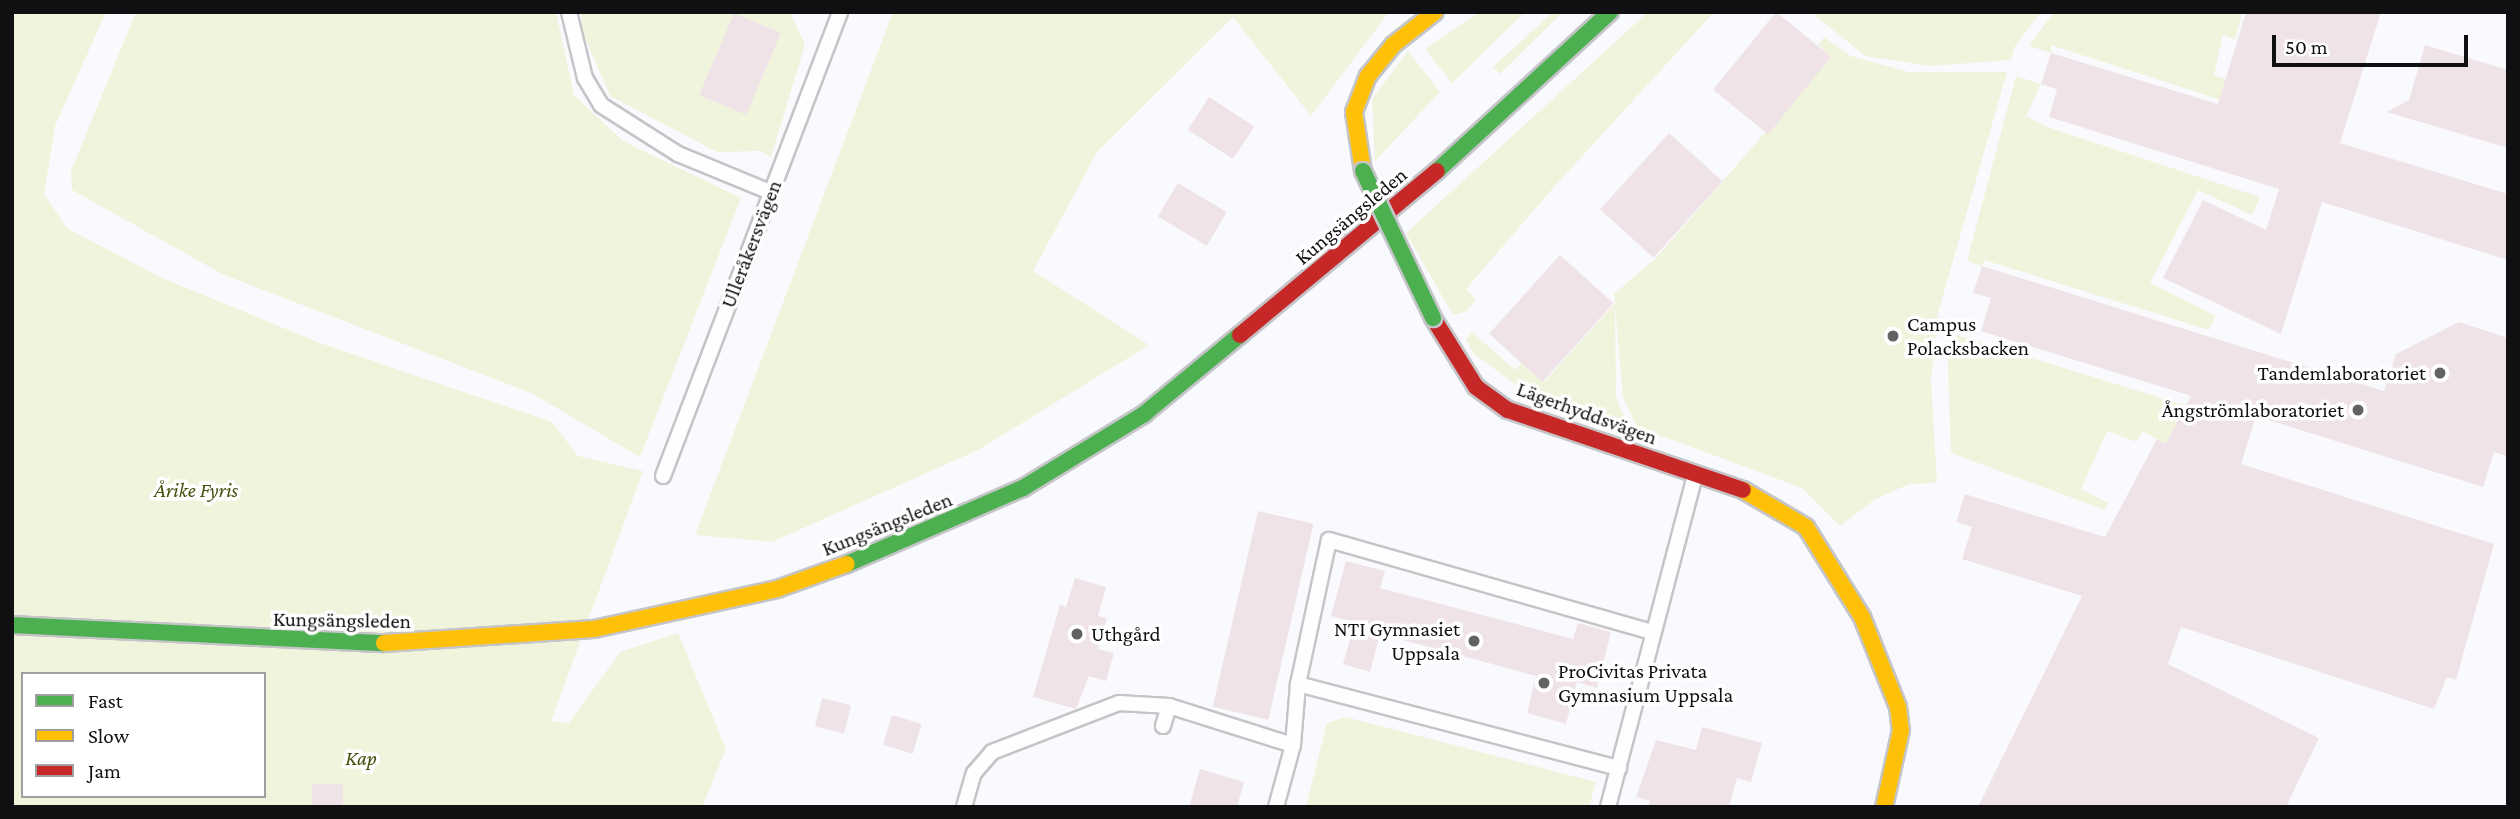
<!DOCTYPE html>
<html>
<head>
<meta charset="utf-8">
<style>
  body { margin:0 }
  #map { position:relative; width:2520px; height:819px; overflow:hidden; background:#f9fafe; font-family:"Crimson Pro",serif }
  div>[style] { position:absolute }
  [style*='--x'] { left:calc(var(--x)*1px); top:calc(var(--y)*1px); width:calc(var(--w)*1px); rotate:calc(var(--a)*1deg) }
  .green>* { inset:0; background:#f0f4dc }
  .building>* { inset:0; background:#efe3e8; transform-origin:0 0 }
  .roads { filter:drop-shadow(2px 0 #c5c5c8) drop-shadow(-2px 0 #c5c5c8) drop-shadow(0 2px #c5c5c8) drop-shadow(0 -2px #c5c5c8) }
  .lane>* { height:14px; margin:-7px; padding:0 7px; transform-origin:7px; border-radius:7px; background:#fefeff }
  .fast>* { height:16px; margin:-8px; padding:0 8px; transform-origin:8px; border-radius:8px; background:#4caf50 }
  .slow>* { height:16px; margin:-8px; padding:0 8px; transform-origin:8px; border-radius:8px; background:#ffc107 }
  .jam>* { height:16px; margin:-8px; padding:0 8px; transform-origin:8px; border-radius:8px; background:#c62828 }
  .bridges { filter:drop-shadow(2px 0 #c5c5c8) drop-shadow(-2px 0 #c5c5c8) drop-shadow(0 2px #c5c5c8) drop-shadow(0 -2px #c5c5c8) }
  .fast-bridge>* { height:16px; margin:-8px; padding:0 8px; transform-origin:8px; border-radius:8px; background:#4caf50 }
  .dots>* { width:19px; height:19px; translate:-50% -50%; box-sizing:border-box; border:4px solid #fff; border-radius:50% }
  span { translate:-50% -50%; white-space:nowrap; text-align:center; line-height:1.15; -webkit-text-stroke:7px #fff; paint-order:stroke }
  .street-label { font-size:21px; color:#101012 }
  .poi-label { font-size:21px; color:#101012 }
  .left { translate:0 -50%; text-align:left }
  .right { translate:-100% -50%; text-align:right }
  .park-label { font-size:21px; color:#484f0f; font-style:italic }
  .frame { position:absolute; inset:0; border:14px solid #101012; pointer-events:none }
  .legend { position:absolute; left:21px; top:672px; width:245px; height:126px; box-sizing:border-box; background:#fff; border:2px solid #9f9fa0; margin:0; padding:9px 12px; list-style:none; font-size:21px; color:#101012 }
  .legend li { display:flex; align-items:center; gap:14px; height:35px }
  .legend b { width:35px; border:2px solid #9f9fa0 }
  .scale { position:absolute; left:2272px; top:35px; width:196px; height:32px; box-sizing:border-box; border:4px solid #101012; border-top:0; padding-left:9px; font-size:21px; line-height:24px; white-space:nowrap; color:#101012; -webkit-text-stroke:5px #fff; paint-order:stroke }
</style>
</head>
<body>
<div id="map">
  <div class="green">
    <i style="clip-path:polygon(evenodd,17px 12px,106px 12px,55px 126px,44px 194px,67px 228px,160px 277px,320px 343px,552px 422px,578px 456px,643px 471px,551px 721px,569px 723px,620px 652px,678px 633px,726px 749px,702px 807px,12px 807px,12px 21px,17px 12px,23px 674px,264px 674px,264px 796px,23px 796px,23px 674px)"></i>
    <i style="clip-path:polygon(136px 12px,556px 12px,574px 95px,623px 141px,741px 198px,640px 457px,531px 393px,224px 275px,72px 190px,71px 171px)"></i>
    <i style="clip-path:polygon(581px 12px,790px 12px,805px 45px,771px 157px,761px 151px,717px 152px,610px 96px,583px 33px)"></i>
    <i style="clip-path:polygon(893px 12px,1389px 12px,1311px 116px,1233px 17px,1097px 152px,1033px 271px,1149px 345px,978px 450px,772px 542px,695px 535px)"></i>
    <i style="clip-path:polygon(1479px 12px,1525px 12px,1452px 83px,1425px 49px)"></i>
    <i style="clip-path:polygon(1553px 12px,1563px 12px,1500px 74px,1493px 67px)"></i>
    <i style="clip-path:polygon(1648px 12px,1714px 12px,1554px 187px,1466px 289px,1476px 299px,1467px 311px,1453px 315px,1406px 233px)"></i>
    <i style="clip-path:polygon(1811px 12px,2041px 12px,2015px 46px,2011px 60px,1930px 66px,1865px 56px)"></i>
    <i style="clip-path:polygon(2054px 12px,2243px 12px,2235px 39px,2223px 35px,2214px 75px,2299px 106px,2295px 124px,2051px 45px,2051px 53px,2029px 46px)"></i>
    <i style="clip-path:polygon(1824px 37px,1851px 56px,1909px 72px,2007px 72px,1938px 313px,1931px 380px,1937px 483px,1909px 484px,1874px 500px,1840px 526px,1802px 488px,1637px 427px,1623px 397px,1615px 307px,1616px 397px,1627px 425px,1516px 385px,1474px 354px,1466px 340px,1472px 332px,1515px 370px,1522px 363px,1544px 382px,1615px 303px,1614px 294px,1655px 259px,1831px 57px,1818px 45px)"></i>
    <i style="clip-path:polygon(1408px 51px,1440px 92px,1375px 161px,1372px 99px)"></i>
    <i style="clip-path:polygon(2016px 76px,2041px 84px,2026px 116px,2050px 128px,2260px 197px,2252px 215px,2198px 190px,2150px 283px,2216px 316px,2209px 330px,1984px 260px,1982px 266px,1967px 261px)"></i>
    <i style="clip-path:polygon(1957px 335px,2197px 409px,2166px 444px,2142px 431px,2137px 442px,2107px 431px,2081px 489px,2108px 503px,2105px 510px,1951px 453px,1947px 340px)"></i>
    <i style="clip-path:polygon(1346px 717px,1596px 782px,1589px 807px,1306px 807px,1327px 723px)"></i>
  </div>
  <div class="building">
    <i style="left:1776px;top:12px;width:71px;height:100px;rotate:39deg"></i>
    <i style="clip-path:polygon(2246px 12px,2381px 12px,2340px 143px,2508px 194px,2508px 260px,2322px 202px,2281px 334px,2163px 278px,2203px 200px,2266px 230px,2279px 189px,2049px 117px,2057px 89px,2041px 84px,2051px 53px,2218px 104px)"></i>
    <i style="left:734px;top:13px;width:51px;height:89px;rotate:23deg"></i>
    <i style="clip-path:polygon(2425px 45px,2508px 70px,2508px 148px,2387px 112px,2409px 100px)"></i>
    <i style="left:1209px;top:97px;width:54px;height:39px;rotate:33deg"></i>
    <i style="left:1669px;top:133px;width:72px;height:103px;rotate:42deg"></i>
    <i style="left:1178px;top:183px;width:57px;height:39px;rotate:31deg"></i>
    <i style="left:1560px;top:255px;width:72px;height:106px;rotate:42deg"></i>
    <i style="clip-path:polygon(1982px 266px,2384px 391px,2396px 354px,2459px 322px,2508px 338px,2508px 457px,2494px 452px,2483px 487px,2256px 416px,2241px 464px,2494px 544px,2456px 680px,2447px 677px,2434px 709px,2181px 627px,2168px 664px,2319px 738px,2286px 807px,1978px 807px,2082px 596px,1962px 559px,1972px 527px,1956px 522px,1965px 494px,2105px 537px,2157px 439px,2166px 444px,2191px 396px,1981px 331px,1991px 298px,1973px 293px)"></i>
    <i style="left:1258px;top:511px;width:57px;height:201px;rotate:13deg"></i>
    <i style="clip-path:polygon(1346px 561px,1385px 571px,1380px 588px,1573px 639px,1578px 623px,1611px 632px,1597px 688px,1577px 682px,1566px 724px,1527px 713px,1536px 676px,1470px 658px,1380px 634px,1370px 672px,1343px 664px,1355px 622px,1331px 616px)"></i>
    <i style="clip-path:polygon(1075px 578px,1106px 587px,1098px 616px,1107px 618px,1098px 649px,1114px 653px,1106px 681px,1089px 676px,1076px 709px,1033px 697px,1060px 605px,1066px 607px)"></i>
    <i style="left:822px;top:698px;width:30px;height:29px;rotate:14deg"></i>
    <i style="left:892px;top:715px;width:31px;height:31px;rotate:17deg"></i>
    <i style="clip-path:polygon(1702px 727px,1762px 743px,1751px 782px,1737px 778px,1729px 807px,1648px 807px,1650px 801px,1636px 797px,1656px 740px,1696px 750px)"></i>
    <i style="clip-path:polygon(1200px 769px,1244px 782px,1237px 807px,1189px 807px)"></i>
    <i style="left:312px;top:784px;width:31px;height:23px"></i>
  </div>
  <div class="roads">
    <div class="lane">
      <i style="--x:569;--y:12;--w:68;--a:76.4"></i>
      <i style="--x:585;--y:78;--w:31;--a:59"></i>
      <i style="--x:601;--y:105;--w:91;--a:32.5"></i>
      <i style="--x:678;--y:154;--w:100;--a:22.4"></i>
      <i style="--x:663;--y:476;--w:497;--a:-69.1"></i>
      <i style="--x:1298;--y:684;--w:147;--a:-77.9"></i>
      <i style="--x:1329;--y:540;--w:337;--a:15.9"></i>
      <i style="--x:1169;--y:706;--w:130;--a:17.5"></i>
      <i style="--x:964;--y:807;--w:35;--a:-74"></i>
      <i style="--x:974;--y:773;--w:28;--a:-49"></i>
      <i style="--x:992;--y:752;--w:136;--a:-21.1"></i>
      <i style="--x:1119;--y:703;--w:50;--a:3.4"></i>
      <i style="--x:1169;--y:706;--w:21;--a:107"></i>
      <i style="--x:1276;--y:807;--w:64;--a:-74.7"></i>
      <i style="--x:1293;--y:745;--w:61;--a:-85.3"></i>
      <i style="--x:1298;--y:684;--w:332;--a:14.7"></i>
      <i style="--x:1608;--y:807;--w:342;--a:-75.3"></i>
    </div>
    <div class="fast">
      <i style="--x:1437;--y:171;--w:235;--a:-42.6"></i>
      <i style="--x:847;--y:564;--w:192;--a:-23.4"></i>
      <i style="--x:1023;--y:488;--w:142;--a:-31.4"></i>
      <i style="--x:1144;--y:414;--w:124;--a:-39.5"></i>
      <i style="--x:12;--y:625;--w:372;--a:2.8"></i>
    </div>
    <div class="slow">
      <i style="--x:1363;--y:171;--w:60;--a:-98.7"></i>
      <i style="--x:1354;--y:112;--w:39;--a:-69"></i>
      <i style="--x:1368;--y:76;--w:40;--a:-51"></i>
      <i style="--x:1393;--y:45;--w:53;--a:-38.2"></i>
      <i style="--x:1743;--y:490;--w:73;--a:30.4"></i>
      <i style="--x:1806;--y:527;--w:106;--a:58.1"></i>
      <i style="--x:1862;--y:617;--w:97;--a:68.2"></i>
      <i style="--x:1898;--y:707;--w:23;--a:83"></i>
      <i style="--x:1901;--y:730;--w:79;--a:102.4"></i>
      <i style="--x:384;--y:643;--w:210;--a:-3.8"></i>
      <i style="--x:594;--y:629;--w:187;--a:-12.3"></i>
      <i style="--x:777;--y:589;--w:74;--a:-19.7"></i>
    </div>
    <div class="jam">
      <i style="--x:1433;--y:318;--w:81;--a:58.1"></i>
      <i style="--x:1476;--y:387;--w:39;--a:36"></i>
      <i style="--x:1508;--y:410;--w:248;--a:18.8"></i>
      <i style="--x:1240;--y:335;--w:256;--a:-39.8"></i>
    </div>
  </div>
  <div class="bridges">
    <div class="fast-bridge">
      <i style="--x:1363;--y:171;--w:163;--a:64.5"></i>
    </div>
  </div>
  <div class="dots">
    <i style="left:1893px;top:336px;background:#626265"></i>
    <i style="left:2440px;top:373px;background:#626265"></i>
    <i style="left:2358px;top:410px;background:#626265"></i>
    <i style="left:1077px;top:634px;background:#626265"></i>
    <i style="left:1474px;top:641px;background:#626265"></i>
    <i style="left:1544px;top:683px;background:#626265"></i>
  </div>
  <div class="street-label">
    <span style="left:1351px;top:216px;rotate:-40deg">Kungsängsleden</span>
    <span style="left:751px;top:244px;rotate:-69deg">Ulleråkersvägen</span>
    <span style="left:1587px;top:413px;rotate:20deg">Lägerhyddsvägen</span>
    <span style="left:887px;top:524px;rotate:-22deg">Kungsängsleden</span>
    <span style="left:342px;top:620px;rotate:1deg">Kungsängsleden</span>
  </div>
  <div class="poi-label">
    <span class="left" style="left:1907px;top:336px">Campus<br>Polacksbacken</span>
    <span class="right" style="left:2426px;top:373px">Tandemlaboratoriet</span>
    <span class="right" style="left:2344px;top:410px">Ångströmlaboratoriet</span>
    <span class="right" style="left:1460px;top:641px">NTI Gymnasiet<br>Uppsala</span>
    <span class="left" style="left:1091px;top:634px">Uthgård</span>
    <span class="left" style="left:1558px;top:683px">ProCivitas Privata<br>Gymnasium Uppsala</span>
  </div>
  <div class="park-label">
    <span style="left:196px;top:490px">Årike Fyris</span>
    <span style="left:361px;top:758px">Kap</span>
  </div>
  <div class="frame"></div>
  <ul class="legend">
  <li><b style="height:9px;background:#4caf50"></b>Fast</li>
  <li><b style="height:9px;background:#ffc107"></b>Slow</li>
  <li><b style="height:9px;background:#c62828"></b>Jam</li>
  </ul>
  <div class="scale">50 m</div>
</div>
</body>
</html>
